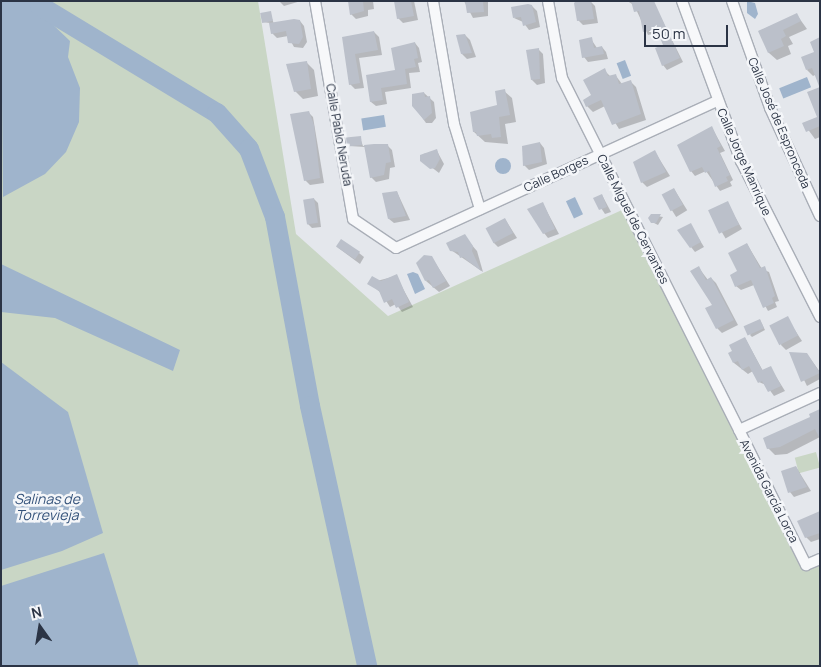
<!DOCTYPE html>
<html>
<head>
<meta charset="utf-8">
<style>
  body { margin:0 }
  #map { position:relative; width:821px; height:667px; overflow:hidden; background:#e4e7ec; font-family:Manrope,sans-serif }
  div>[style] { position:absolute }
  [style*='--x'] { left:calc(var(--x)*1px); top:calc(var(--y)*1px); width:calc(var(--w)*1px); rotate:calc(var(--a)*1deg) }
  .green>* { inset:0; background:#c9d6c5; transform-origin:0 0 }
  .water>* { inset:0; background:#9fb4cc; transform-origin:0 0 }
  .round { border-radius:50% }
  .shadow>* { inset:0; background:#0003; transform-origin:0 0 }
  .river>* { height:20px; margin:-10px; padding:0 10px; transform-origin:10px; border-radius:10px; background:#9fb4cc }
  .building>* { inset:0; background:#bbc0ca; transform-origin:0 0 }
  .roads { filter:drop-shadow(1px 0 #a9aeb7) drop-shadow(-1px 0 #a9aeb7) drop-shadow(0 1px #a9aeb7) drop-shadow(0 -1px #a9aeb7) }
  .minor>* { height:10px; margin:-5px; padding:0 5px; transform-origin:5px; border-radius:5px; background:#f7f8fa }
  span { translate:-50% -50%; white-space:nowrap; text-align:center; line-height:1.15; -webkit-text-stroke:5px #f4f6f9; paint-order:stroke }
  .street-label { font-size:12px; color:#2b3445 }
  .water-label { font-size:14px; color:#34527a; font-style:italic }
  .frame { position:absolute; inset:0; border:2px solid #2b3445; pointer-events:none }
  .north { position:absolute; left:15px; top:602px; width:50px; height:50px; -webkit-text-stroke:4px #f4f6f9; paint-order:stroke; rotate:347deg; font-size:14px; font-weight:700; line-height:20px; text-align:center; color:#2b3445 }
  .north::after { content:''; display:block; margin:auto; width:18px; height:22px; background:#2b3445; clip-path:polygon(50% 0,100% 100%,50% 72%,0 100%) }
  .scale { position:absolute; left:644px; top:25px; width:84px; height:22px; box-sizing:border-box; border:2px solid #2b3445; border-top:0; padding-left:6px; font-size:15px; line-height:18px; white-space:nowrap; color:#2b3445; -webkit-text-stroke:4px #f4f6f9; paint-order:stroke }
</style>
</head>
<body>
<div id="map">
  <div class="green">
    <i style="clip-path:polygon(1px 1px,258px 1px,296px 234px,388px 316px,622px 210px,804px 570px,820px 563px,820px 666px,1px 666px)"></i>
    <i style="left:816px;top:452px;width:16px;height:22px;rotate:75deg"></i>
  </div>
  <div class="water">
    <i style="clip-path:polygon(1px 1px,38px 1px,47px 19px,70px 41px,68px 57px,80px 88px,79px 122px,66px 152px,45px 174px,3px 197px)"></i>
    <i style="clip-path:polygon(747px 1px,755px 3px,758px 14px,755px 19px,747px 13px)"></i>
    <i style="left:625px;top:60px;width:17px;height:9px;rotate:69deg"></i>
    <i style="left:807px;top:77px;width:11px;height:30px;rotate:68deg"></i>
    <i style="left:384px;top:115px;width:12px;height:23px;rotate:81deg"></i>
    <i class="round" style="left:495px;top:158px;width:16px;height:16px"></i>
    <i style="left:575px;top:197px;width:19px;height:10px;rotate:65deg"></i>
    <i style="clip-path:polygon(1px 264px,180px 350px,173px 371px,55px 318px,1px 312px)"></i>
    <i style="clip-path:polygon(413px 272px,418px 274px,425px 289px,415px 294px,407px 274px)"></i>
    <i style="clip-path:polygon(1px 362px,68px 412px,103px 533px,62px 551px,1px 570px)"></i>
    <i style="clip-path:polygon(104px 553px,139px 666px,1px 666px,1px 586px)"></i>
  </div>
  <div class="shadow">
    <i style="clip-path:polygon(279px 1px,301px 1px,284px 6px)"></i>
    <i style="clip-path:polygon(349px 1px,373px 1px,374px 9px,368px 10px,368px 16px,356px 19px,351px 14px)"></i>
    <i style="clip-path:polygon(401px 1px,414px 1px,418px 20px,403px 23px,398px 18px)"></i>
    <i style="clip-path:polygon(464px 1px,488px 1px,488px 16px,473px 18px)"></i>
    <i style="clip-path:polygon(627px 1px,642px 1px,661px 18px,683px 62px,667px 70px,663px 65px,665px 46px,659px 32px,648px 35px,634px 5px)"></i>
    <i style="clip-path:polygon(591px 2px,595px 6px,598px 23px,583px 25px,578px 20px)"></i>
    <i style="clip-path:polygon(532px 6px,537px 11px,540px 27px,529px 30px,523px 22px,514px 18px)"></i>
    <i style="clip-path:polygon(270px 13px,274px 24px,300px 21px,304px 26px,307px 42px,303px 48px,294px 47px,288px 36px,277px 38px,272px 33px,270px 23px,262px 22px)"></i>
    <i style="clip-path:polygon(797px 15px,807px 29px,789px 37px,793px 44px,788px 46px,791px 54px,777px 60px,769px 53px,759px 31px)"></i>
    <i style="clip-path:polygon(374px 32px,379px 37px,382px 55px,359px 58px,364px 88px,355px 89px,350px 84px,343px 38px)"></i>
    <i style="clip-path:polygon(465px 35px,470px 40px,476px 57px,467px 59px,462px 54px)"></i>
    <i style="clip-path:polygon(591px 39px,597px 48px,602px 47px,606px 52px,608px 59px,588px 62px,584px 57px)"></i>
    <i style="clip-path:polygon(415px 43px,419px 48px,422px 62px,418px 63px,420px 72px,409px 73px,411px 88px,385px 92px,387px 104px,376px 106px,371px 102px,367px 76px,396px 71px)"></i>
    <i style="clip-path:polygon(538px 49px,543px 54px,545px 83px,537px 85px,532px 80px)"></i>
    <i style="clip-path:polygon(816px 52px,817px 74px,813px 76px,807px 70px)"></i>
    <i style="clip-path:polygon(306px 62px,314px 70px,318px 96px,303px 99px,295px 91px,287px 66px)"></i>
    <i style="clip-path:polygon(604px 70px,611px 77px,616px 76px,622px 84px,630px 81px,636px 87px,646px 120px,619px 129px,605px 106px,593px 112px,587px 106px,584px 100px,593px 96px)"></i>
    <i style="clip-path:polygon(820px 89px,820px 137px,815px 139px,804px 124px,818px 118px)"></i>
    <i style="clip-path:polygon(504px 91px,512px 98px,516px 122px,505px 124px,508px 144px,485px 142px,474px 132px,499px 106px)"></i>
    <i style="clip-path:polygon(424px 93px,434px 102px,436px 118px,432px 123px,426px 123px,414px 106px)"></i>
    <i style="clip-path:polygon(308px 112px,313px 117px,324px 183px,310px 185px,305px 180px)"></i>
    <i style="clip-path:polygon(712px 128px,725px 151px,720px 153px,733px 180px,730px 182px,732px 186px,720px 191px,706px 171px,695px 176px,691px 171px)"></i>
    <i style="clip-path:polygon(360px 138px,363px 146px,387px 145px,392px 150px,395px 167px,390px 168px,389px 179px,376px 182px,371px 177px,365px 147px,349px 146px)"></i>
    <i style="clip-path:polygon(540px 143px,544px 148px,547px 164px,529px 170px,524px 165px)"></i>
    <i style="clip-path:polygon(437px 151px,444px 164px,439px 173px,421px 159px,423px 154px)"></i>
    <i style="clip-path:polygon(655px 152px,670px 176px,647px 187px,642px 182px)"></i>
    <i style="left:674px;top:189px;width:25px;height:13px;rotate:58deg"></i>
    <i style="clip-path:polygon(397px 192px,410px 220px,394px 223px,389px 219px)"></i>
    <i style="clip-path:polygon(602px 195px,611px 212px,605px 214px,595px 199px)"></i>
    <i style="clip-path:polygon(314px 199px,318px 203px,321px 227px,312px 228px,308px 224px)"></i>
    <i style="left:727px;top:203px;width:30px;height:19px;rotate:60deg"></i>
    <i style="clip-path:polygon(543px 204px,559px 234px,548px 238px,544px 233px)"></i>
    <i style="clip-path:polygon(652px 215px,663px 217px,658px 225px,652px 222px)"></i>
    <i style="clip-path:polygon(505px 219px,517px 238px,498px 247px,493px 242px)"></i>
    <i style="clip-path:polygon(690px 224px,704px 247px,695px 252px,691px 247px)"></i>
    <i style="clip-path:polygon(464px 236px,477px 251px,483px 272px,451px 250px)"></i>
    <i style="clip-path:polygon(747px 244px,762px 269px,769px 272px,779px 301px,775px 302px,777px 307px,768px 311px,754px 285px,741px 290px,736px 286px)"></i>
    <i style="clip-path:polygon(337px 247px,359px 253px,364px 257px,360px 264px)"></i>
    <i style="clip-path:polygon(434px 261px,450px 286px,439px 292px,426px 281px)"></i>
    <i style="clip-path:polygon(699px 268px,708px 280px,711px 278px,716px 283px,738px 325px,722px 333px,717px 328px,713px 305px)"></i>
    <i style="clip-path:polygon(396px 276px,413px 307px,402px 312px,396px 304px,390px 307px,381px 293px,369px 283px)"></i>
    <i style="clip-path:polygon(787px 318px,802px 341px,786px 350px,781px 345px)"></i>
    <i style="clip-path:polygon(760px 320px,765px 330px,752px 337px,750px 335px)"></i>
    <i style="clip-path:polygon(745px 338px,763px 371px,770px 367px,785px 391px,774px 396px,766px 385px,759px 382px,753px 371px,748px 374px,734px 363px,734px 351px)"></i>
    <i style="clip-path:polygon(791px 353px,807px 354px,820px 372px,820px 379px,807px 386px)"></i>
    <i style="clip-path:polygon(812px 418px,820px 437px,787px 454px,775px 455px,768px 448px)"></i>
    <i style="clip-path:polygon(796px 467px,811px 491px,794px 497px,790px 492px)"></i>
    <i style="clip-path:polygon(820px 513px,820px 539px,811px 542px,806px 537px)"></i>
  </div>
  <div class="river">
    <i style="--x:40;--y:6;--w:207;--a:31.2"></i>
    <i style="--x:217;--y:113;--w:48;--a:48.4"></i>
    <i style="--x:249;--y:149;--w:73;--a:69.1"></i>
    <i style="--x:275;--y:217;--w:192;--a:79.5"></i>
    <i style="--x:310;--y:406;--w:266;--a:77.6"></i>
  </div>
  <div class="building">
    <i style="clip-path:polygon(348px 1px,363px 1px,364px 11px,350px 15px)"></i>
    <i style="clip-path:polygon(394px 1px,411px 1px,414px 16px,397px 19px)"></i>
    <i style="clip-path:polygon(465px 1px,483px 1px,484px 12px,467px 13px)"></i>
    <i style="clip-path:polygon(576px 1px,591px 1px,594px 19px,577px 21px,574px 3px)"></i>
    <i style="clip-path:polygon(631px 1px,654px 1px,680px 58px,662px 66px,655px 48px,663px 45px,656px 28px,643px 32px,639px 11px,634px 12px)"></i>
    <i style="clip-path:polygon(528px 4px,532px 5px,536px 22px,523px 26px,521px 17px,513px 18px,511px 7px)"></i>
    <i style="left:271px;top:11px;width:10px;height:11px;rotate:79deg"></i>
    <i style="clip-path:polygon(797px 13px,801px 21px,783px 30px,786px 36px,781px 39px,784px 46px,768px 53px,758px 31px)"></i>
    <i style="clip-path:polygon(294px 19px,300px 20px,303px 37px,299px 44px,288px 43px,286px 31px,271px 34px,269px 23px)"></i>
    <i style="clip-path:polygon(374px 31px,378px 50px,355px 54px,360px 83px,349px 85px,342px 37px)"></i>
    <i style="clip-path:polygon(465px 34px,472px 53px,461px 54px,456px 35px)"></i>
    <i style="clip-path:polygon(592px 37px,594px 48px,602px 46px,604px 54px,582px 58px,579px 40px)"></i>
    <i style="clip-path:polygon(820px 37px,820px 86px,819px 86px,812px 68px,806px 70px,801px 57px,814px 52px,810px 42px)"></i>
    <i style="clip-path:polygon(415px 42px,418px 58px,414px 59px,416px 67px,405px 69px,407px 84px,381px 88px,383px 100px,370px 102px,366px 75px,395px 70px,391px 48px)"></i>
    <i style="clip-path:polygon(539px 48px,540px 79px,531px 80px,526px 50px)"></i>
    <i style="clip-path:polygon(307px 61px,311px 89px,294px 92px,286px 64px)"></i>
    <i style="clip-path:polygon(605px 68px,608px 76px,616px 74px,619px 84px,631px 80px,641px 114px,612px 125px,601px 100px,586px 107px,583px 100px,591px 95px,583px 80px)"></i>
    <i style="clip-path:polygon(820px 87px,820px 126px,806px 132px,802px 123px,817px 117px,807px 92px)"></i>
    <i style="clip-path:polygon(505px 89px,510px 115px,499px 117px,501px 137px,492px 138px,491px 134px,477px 136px,476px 132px,473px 132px,470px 112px,497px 105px,495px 91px)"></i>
    <i style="clip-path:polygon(424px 92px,425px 97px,430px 96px,432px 113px,424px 120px,412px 106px,412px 94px)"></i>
    <i style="clip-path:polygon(309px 111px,314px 125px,320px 178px,304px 181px,290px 114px)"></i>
    <i style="clip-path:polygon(712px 126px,721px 146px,717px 148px,730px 175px,726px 177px,728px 181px,715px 187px,709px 171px,705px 173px,702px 167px,690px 172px,677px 145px)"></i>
    <i style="left:361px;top:136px;width:9px;height:15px;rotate:84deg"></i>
    <i style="clip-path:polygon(540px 142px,542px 162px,523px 166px,522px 146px)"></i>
    <i style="clip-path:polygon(374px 144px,388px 144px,391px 162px,386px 163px,384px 175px,370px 178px,364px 145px)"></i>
    <i style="clip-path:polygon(437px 149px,440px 159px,435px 168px,430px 169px,420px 161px,420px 155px)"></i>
    <i style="clip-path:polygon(655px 150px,666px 172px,641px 183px,633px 162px)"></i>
    <i style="left:674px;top:188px;width:19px;height:14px;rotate:62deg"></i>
    <i style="clip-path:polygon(397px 191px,406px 216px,388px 219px,382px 193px)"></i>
    <i style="clip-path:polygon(602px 194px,607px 207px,599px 210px,593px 198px)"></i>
    <i style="left:314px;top:198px;width:25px;height:11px;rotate:81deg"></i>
    <i style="left:728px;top:201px;width:26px;height:22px;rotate:65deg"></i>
    <i style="clip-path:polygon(543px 202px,555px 229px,543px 234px,527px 209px)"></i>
    <i style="clip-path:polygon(651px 214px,661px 214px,656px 223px,651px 223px,648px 218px)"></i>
    <i style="left:505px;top:218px;width:17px;height:22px;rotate:62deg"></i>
    <i style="clip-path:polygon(691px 223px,701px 242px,690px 248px,677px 230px)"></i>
    <i style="clip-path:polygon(465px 234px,473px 246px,472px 251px,481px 271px,463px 257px,460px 258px,458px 252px,450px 251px,446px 243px)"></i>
    <i style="left:341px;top:239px;width:23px;height:9px;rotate:34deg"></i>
    <i style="clip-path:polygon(747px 243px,760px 268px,765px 266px,775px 296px,772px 298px,774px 303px,763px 308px,751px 280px,735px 287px,730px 275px,737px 271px,728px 253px)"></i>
    <i style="clip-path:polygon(424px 255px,432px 256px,446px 281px,433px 288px,429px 280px,425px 281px,416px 263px)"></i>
    <i style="clip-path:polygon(699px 266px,706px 280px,711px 277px,734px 320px,716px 329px,705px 308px,712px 305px,690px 271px)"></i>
    <i style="clip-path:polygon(397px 274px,409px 302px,396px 308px,392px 299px,384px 303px,379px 291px,367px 284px,372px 276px,381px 281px)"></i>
    <i style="left:788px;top:316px;width:22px;height:21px;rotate:63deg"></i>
    <i style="left:760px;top:319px;width:10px;height:18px;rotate:66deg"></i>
    <i style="clip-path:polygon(745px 337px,762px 370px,771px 366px,781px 386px,768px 392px,762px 381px,758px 383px,749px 366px,742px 370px,738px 361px,733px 363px,728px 353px,732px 351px,729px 345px)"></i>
    <i style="clip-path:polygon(789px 352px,807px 353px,820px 373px,801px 382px)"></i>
    <i style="clip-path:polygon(820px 409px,820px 439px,815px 429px,780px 447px,767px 449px,763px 438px,810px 417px,809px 414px)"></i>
    <i style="clip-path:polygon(796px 466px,807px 487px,788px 493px,781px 471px)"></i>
    <i style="clip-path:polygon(820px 511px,820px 533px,805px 538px,797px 521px)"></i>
  </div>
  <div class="roads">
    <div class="minor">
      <i style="--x:315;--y:1;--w:221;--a:80.1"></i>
      <i style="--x:353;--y:219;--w:52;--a:34"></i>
      <i style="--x:396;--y:248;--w:353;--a:-24.6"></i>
      <i style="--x:433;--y:1;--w:125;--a:80.3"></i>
      <i style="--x:454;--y:124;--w:89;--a:73"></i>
      <i style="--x:548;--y:1;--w:78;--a:79.7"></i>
      <i style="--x:562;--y:78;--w:394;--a:63.3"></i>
      <i style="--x:682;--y:1;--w:171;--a:69.8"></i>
      <i style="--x:741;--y:161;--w:175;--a:63.1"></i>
      <i style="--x:732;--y:1;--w:114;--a:70.4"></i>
      <i style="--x:770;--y:108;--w:119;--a:65.2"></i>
      <i style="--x:820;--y:393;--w:89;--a:155.4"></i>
      <i style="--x:739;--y:430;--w:151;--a:63.6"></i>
      <i style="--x:806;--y:565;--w:15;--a:-23"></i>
    </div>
  </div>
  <div class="street-label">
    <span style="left:779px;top:123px;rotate:67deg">Calle José de Espronceda</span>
    <span style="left:339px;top:135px;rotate:80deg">Calle Pablo Neruda</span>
    <span style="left:744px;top:162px;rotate:66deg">Calle Jorge Manrique</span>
    <span style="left:556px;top:174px;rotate:-25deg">Calle Borges</span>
    <span style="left:633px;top:219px;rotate:63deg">Calle Miguel de Cervantes</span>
    <span style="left:769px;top:491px;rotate:63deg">Avenida García Lorca</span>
  </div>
  <div class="water-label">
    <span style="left:47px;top:507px">Salinas de<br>Torrevieja</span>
  </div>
  <div class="frame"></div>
  <div class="north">N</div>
  <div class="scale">50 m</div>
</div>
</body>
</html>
